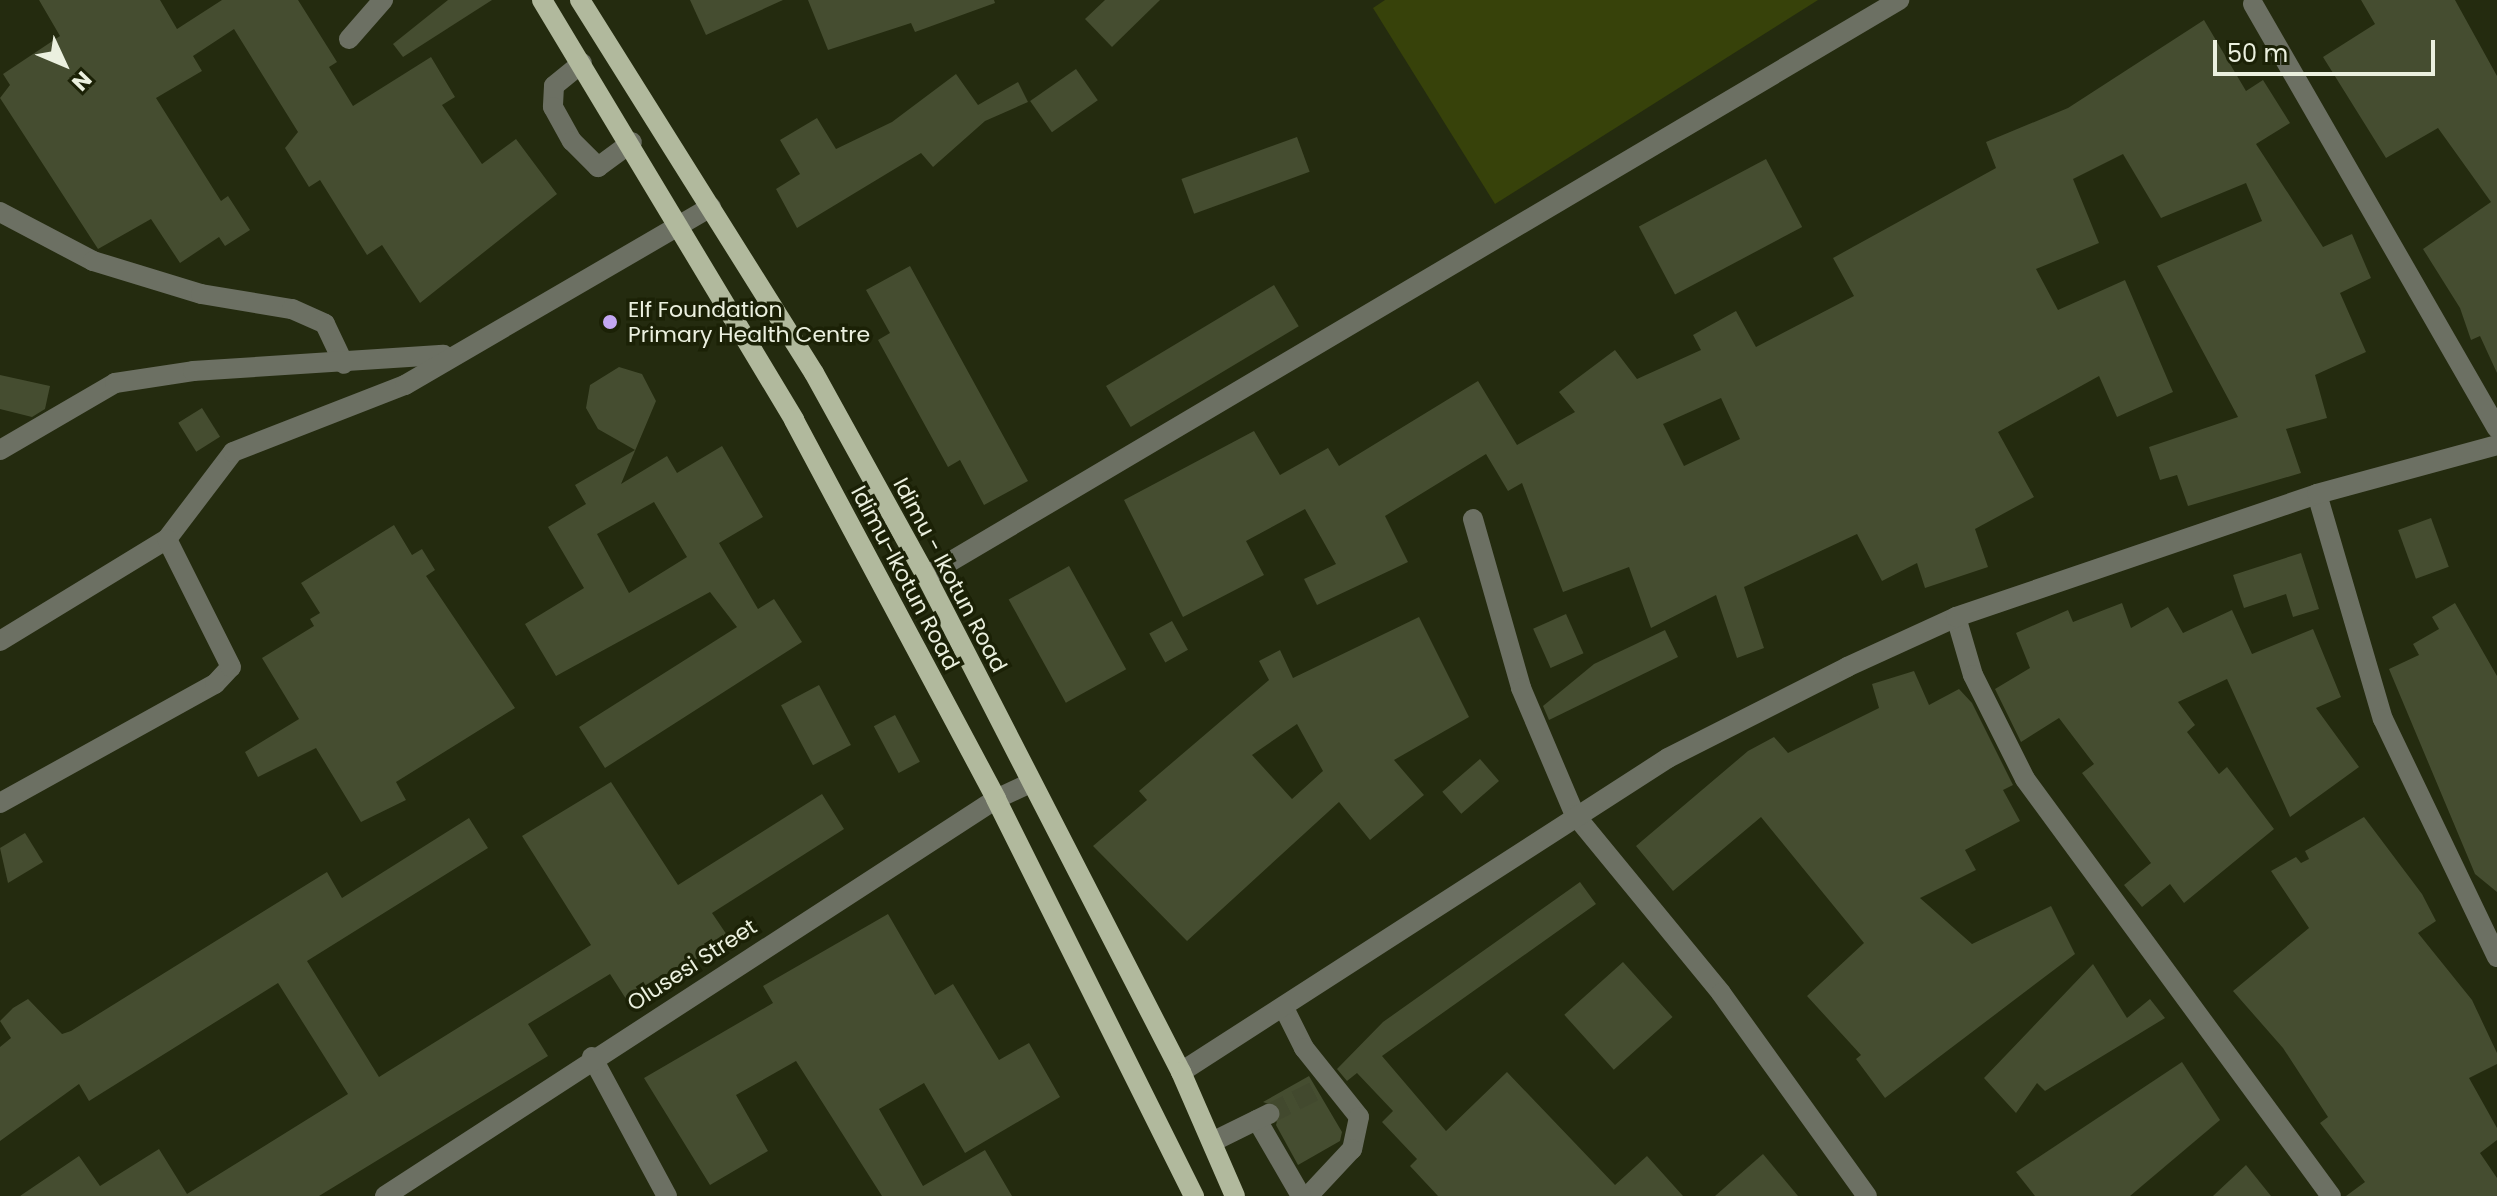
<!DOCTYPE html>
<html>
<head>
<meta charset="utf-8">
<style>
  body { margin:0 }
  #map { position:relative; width:2497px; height:1196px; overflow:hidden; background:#242b0f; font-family:Poppins,sans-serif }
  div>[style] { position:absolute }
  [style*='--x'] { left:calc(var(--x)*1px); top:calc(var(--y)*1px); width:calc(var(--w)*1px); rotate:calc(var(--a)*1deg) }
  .green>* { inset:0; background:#37420a }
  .building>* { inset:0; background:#454d30; transform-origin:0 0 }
  .minor-tunnel>* { height:20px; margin-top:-10px; transform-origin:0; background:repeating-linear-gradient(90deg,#42492e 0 20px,transparent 0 30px) }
  .minor>* { height:20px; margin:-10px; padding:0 10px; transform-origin:10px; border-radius:10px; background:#6c7063 }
  .major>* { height:20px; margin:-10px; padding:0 10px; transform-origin:10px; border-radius:10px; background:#b1b99d }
  .dots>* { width:22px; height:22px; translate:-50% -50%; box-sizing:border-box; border:4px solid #1b2106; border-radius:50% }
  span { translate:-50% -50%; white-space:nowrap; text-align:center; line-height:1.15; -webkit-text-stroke:7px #1b2106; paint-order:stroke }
  .poi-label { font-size:22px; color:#ebf0df }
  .left { translate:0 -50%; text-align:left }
  .street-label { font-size:22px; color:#ebf0df }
  .north { position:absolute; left:24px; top:24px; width:80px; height:80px; -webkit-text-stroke:6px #1b2106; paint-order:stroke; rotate:134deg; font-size:22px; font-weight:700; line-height:32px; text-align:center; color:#ebf0df }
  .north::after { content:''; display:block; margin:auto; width:28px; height:36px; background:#ebf0df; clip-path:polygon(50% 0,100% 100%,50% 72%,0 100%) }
  .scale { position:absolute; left:2213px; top:40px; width:222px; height:36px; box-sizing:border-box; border:4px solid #ebf0df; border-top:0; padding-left:10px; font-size:24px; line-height:28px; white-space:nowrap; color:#ebf0df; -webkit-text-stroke:6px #1b2106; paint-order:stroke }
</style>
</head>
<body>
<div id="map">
  <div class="green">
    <i style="clip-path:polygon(1385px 0,1818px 0,1495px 204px,1373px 8px)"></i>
  </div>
  <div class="building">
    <i style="clip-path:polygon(39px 0,160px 0,177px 29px,222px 0,298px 0,337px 62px,329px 67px,353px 106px,431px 57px,455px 97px,442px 105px,482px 164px,516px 139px,557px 194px,420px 303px,382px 245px,367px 255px,320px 180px,309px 187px,285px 148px,298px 132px,234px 29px,193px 56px,202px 71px,156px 98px,221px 201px,228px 196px,250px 230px,225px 246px,219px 237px,180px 263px,151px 219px,98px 249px,0 98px,10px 85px,3px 74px,60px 36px)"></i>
    <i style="clip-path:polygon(448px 0,492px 0,403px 57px,393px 44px)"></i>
    <i style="clip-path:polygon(690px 0,783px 0,706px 35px)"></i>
    <i style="clip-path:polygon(808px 0,994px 0,995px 3px,915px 32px,911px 23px,828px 50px)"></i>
    <i style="clip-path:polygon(1105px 0,1160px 0,1112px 47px,1085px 19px)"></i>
    <i style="clip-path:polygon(2361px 0,2455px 0,2497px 76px,2497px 373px,2480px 336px,2471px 340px,2460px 308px,2423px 249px,2491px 202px,2438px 128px,2386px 158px,2323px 57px,2375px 24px)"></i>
    <i style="clip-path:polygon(evenodd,2204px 20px,2246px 91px,2263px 80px,2290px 123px,2256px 144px,2323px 247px,2352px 234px,2371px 278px,2340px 293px,2366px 352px,2315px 375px,2327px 418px,2286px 429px,2301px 473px,2188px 506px,2177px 475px,2160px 480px,2149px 447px,2238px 417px,2157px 266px,2262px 221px,2246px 183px,2161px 218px,2123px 154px,2073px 179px,2099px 243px,2036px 269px,2058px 310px,2125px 280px,2173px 392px,2117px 417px,2099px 376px,1998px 432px,2034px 497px,1975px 529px,1988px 567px,1925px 588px,1917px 563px,1882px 581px,1857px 534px,1744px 587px,1764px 648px,1737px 658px,1716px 595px,1651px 628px,1629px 567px,1563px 592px,1522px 483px,1508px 491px,1486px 454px,1385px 516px,1408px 562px,1317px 605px,1304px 579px,1336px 564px,1305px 509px,1246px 541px,1264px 575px,1183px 617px,1124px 500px,1254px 431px,1280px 475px,1328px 448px,1339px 466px,1478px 381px,1517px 445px,1575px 412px,1559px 392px,1615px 350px,1637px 379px,1701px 350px,1693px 335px,1736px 311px,1756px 347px,1854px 296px,1833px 258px,1996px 168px,1986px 142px,2068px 108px,2204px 20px,1721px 398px,1740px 439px,1684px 466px,1663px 424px,1721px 398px)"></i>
    <i style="left:1076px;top:69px;width:38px;height:56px;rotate:55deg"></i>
    <i style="clip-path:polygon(956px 74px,978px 105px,1018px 82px,1028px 102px,985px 121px,933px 167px,921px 153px,797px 228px,776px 189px,800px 174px,780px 140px,817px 118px,836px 149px,892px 122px)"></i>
    <i style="left:1297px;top:137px;width:37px;height:123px;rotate:70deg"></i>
    <i style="left:1766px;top:159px;width:77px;height:144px;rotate:62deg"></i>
    <i style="clip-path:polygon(910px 266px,1028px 481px,984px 505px,960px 460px,948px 467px,878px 340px,890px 333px,866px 290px)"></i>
    <i style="left:1274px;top:285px;width:48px;height:196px;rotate:59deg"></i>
    <i style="clip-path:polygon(evenodd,619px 367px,642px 374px,656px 401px,621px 484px,667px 456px,677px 473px,722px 446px,763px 517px,719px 543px,758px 609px,774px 599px,802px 642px,605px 768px,579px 727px,737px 627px,710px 592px,556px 676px,525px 624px,584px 588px,548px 527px,586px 504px,575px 485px,635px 450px,598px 429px,586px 408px,590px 385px,619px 367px,654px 502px,687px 557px,629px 593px,597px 534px,654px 502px)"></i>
    <i style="clip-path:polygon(0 375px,50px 386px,45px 409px,32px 417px,0 409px)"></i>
    <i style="left:202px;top:408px;width:34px;height:28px;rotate:58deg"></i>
    <i style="left:2431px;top:518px;width:52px;height:35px;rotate:70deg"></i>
    <i style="clip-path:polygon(394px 525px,412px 555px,422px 549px,435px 570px,426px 576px,515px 708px,396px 782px,406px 800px,361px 822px,316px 748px,258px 777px,245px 752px,299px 719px,262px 658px,314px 626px,310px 619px,320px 613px,301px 583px)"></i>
    <i style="clip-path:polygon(2301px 553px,2319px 609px,2293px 617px,2286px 594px,2244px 608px,2233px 575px)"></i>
    <i style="left:1069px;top:566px;width:118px;height:69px;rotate:61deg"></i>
    <i style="clip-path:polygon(2122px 603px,2131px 628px,2168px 607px,2183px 633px,2232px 610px,2252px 654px,2313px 629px,2341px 697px,2316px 708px,2359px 767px,2290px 817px,2227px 679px,2178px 702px,2195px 725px,2187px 732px,2219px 774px,2227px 767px,2274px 829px,2184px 903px,2170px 884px,2142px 907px,2124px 885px,2151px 863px,2082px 773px,2094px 764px,2059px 718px,2021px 742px,1995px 689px,2030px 668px,2016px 633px,2068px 610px,2073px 622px)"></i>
    <i style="clip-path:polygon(2455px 603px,2497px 676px,2497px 892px,2475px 874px,2389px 669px,2419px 655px,2413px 644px,2439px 629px,2432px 617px)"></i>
    <i style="left:1566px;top:614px;width:43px;height:36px;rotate:66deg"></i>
    <i style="clip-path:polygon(evenodd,1419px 617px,1469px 717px,1394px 760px,1424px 795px,1370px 840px,1339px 802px,1187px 941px,1093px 846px,1147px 800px,1139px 791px,1269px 680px,1259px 661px,1280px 650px,1293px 678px,1419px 617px,1297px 724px,1323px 771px,1292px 799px,1252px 755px,1297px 724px)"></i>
    <i style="left:1172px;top:621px;width:33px;height:26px;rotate:61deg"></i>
    <i style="clip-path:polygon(1665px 630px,1678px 657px,1549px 720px,1543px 706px,1594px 664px)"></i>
    <i style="clip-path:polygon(1914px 671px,1929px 705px,1959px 689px,1972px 703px,2013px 785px,2003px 790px,2020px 821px,1965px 850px,1976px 870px,1920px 898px,1972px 944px,2051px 906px,2075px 954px,1885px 1098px,1856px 1059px,1861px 1055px,1807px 996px,1864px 943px,1761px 817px,1673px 891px,1636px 846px,1748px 751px,1774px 737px,1788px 753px,1879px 708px,1872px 684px)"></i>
    <i style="left:819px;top:685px;width:68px;height:43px;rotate:62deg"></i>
    <i style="left:895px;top:715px;width:53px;height:24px;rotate:62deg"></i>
    <i style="left:1480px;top:759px;width:29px;height:50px;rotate:49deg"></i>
    <i style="clip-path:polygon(611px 782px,678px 885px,822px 794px,844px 829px,712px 913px,729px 938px,628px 1002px,610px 974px,528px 1024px,548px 1056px,319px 1196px,20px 1196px,79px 1156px,100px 1186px,159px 1149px,187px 1194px,348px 1094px,278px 983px,89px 1101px,79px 1084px,0 1141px,0 1047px,11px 1038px,0 1021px,13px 1008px,28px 999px,62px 1034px,71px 1031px,327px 872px,342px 898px,469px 818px,488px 848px,307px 961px,379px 1077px,591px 945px,522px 836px)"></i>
    <i style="clip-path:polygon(2364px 817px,2422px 894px,2436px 921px,2418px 933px,2472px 1000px,2497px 1053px,2497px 1064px,2469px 1078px,2497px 1128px,2497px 1140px,2480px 1153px,2497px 1178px,2497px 1196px,2346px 1196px,2365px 1182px,2320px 1123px,2328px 1117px,2283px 1048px,2233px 991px,2309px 928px,2271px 871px,2296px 857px,2301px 863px,2309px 859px,2305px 851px)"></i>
    <i style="clip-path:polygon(25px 833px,43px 862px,8px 883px,0 848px)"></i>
    <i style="clip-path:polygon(1580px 882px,1596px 904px,1382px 1056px,1446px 1131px,1507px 1072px,1615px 1185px,1647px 1156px,1683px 1196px,1438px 1196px,1410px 1166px,1417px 1159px,1382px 1122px,1393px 1111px,1357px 1073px,1347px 1081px,1337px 1069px,1383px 1022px)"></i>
    <i style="clip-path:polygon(888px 914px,935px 995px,953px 984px,999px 1060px,1029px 1043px,1060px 1097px,965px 1153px,924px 1083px,879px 1109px,923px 1186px,985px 1150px,1012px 1196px,882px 1196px,796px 1061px,736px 1095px,768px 1151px,710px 1185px,644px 1078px,773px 1003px,763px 986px)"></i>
    <i style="left:1623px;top:962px;width:74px;height:79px;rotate:48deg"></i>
    <i style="clip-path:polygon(2093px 964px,2127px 1018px,2150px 999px,2165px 1018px,2045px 1091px,2037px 1083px,2016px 1113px,1984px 1078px)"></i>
    <i style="clip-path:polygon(2182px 1062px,2220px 1120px,2130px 1196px,2035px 1196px,2016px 1172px)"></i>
    <i style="clip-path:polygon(1309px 1076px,1342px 1132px,1340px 1141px,1298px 1165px,1276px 1125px,1280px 1108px,1263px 1102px)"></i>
    <i style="clip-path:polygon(1763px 1154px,1798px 1196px,1715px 1196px)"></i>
    <i style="clip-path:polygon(2246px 1165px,2271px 1196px,2213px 1196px)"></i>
  </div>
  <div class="minor-tunnel">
    <i style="--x:1269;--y:1114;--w:56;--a:-26.6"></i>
  </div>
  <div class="minor">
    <i style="--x:2253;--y:4;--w:489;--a:60.1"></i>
    <i style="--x:349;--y:39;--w:52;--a:-48.9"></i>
    <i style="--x:582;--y:63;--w:36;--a:141"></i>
    <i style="--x:554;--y:86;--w:21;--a:93"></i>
    <i style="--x:553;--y:107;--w:39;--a:61"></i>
    <i style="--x:572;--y:141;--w:37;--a:45"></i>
    <i style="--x:598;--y:167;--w:42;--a:-36.3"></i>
    <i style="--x:0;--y:212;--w:105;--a:27.8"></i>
    <i style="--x:93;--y:261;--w:113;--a:17"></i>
    <i style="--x:201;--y:294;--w:92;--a:9.4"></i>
    <i style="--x:292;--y:309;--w:36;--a:24"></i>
    <i style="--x:325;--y:324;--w:44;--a:64.6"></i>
    <i style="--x:0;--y:450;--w:133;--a:-30.2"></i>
    <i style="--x:115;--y:383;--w:79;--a:-8.7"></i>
    <i style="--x:193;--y:371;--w:251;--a:-3.7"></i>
    <i style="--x:2317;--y:494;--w:234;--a:73.7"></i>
    <i style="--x:2383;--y:719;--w:264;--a:64.4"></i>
    <i style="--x:1473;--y:519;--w:176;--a:74.1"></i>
    <i style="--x:1521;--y:688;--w:138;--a:67"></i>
    <i style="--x:1575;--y:815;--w:230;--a:50.6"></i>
    <i style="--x:1721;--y:993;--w:250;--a:54.3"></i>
    <i style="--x:926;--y:576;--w:1131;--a:-30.62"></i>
    <i style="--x:1956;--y:617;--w:60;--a:73.7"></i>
    <i style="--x:1973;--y:675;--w:116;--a:63.4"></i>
    <i style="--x:2025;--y:779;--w:517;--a:53.73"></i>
    <i style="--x:0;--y:641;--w:196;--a:-31.4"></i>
    <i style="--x:167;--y:539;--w:109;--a:-52.8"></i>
    <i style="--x:233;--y:452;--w:185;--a:-21.3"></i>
    <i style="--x:405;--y:385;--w:354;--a:-30.2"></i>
    <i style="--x:0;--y:803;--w:246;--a:-29"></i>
    <i style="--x:215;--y:684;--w:23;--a:-47"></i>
    <i style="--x:231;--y:667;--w:143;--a:-116.6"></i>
    <i style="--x:1284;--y:1008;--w:45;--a:63.4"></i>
    <i style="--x:1304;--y:1048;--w:88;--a:51.4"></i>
    <i style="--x:1359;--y:1117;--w:33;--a:102"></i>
    <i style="--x:1352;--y:1149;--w:64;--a:133.1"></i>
    <i style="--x:592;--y:1057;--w:158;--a:61.7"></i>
    <i style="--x:1181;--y:1072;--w:579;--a:-32.81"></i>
    <i style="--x:1668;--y:758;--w:201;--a:-26.9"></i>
    <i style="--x:1847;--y:667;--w:120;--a:-24.6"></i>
    <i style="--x:1956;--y:617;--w:381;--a:-18.8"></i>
    <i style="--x:2317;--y:494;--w:187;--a:-15.2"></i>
    <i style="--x:1257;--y:1120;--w:88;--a:59.9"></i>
    <i style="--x:1212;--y:1142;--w:64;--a:-26.2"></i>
    <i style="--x:385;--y:1196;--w:729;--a:-33.01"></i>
    <i style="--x:996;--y:799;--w:38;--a:-25"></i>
  </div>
  <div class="major">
    <i style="--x:542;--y:0;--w:490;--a:59"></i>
    <i style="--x:794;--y:420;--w:429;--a:61.9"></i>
    <i style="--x:996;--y:799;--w:444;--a:63.5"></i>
    <i style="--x:580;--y:0;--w:440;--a:57.9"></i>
    <i style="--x:814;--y:373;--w:232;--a:61.1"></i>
    <i style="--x:926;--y:576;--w:558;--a:62.79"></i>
    <i style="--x:1181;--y:1072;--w:135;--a:66.5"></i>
  </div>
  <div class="dots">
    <i style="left:610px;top:322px;background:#c3a7f2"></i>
  </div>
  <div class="poi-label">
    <span class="left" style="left:628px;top:322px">Elf Foundation<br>Primary Health Centre</span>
  </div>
  <div class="street-label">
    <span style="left:950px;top:575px;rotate:62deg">Idimu - Ikotun Road</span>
    <span style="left:905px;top:578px;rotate:62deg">Idimu-Ikotun Road</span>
    <span style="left:692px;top:965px;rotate:-33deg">Olusesi Street</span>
  </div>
  <div class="north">N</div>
  <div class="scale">50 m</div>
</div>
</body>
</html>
